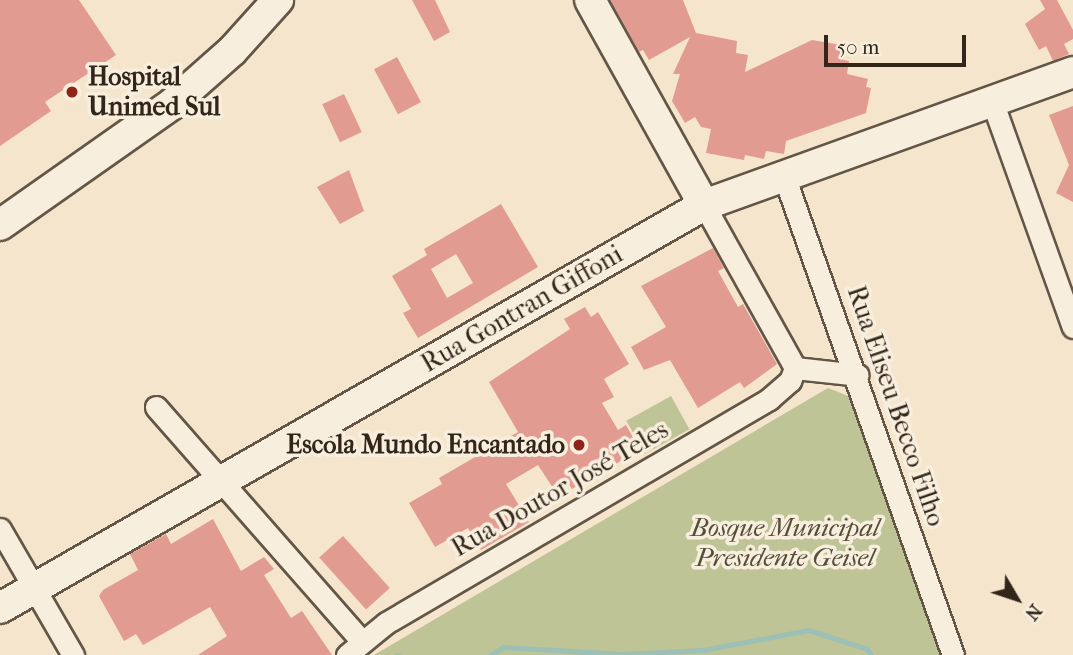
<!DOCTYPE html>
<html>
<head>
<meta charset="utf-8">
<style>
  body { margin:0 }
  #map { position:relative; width:1073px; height:655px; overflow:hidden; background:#f5e5cc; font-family:"IM FELL French Canon",serif }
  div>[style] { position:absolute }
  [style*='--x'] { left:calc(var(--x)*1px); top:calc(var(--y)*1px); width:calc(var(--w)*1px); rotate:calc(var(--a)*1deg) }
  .green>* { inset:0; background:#bec496; transform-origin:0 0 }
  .stream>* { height:5px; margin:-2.5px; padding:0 2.5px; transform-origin:2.5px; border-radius:2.5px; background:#9cbfb6 }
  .building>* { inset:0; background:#e29b90; transform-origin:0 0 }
  .roads { filter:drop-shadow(2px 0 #635646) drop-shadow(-2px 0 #635646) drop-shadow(0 2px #635646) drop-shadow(0 -2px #635646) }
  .street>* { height:21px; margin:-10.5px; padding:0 10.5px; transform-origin:10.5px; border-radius:10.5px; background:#f8eede }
  .secondary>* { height:30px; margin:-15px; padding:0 15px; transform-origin:15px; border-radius:15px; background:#f8eede }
  .dots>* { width:19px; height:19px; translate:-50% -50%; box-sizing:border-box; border:4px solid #f8eede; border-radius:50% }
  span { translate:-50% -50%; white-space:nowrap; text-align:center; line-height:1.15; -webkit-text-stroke:7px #f8eede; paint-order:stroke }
  .poi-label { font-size:26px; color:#32261a; font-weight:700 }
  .left { translate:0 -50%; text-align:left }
  .right { translate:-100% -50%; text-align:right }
  .street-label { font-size:26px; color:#32261a }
  .park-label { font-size:26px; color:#554e39; font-style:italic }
  .north { position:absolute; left:982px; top:564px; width:70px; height:70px; -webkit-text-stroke:5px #f8eede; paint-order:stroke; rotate:129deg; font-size:19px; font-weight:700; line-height:28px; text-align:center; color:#32261a }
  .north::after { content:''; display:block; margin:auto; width:24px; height:32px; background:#32261a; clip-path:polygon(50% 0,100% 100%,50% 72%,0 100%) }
  .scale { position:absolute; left:824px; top:35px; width:142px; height:32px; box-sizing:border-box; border:4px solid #32261a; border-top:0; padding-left:9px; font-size:21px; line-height:24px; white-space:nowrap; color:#32261a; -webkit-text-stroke:5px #f8eede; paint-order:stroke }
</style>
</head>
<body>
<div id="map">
  <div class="green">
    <i style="clip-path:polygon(828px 388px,851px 397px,944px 655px,374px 655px)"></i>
    <i style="left:671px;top:396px;width:38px;height:51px;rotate:61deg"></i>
  </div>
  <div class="stream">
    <i style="--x:397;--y:655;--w:1;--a:0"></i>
    <i style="--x:490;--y:655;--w:15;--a:-32"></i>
    <i style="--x:503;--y:647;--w:119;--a:3.4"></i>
    <i style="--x:622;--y:654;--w:81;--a:-2.8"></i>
    <i style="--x:703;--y:650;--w:108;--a:-10.7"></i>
    <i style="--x:809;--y:630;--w:61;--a:18.1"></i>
    <i style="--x:867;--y:649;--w:7;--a:56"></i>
  </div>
  <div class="building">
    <i style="clip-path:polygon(0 0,79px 0,116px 55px,45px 102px,51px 111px,0 146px)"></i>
    <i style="clip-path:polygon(412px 0,435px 0,450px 32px,434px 41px)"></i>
    <i style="clip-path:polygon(610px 0,683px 0,696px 33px,737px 41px,736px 53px,748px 55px,745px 72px,812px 40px,841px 45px,839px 59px,849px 61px,847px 74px,868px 79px,866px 87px,871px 88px,866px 113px,786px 141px,784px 154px,766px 151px,764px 159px,745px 155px,744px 160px,706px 153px,711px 129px,701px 127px,695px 117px,685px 123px,672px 101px,680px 74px,673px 74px,690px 37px,649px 60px,643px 50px,639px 52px)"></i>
    <i style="clip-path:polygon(1040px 0,1057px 0,1073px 30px,1073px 39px,1064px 44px,1069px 54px,1053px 61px,1046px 46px,1039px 50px,1025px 24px,1045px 9px)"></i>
    <i style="left:397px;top:57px;width:51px;height:26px;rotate:62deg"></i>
    <i style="left:344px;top:94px;width:42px;height:24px;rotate:65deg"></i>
    <i style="clip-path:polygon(1073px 106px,1073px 202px,1056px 193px,1069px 165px,1049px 115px)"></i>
    <i style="clip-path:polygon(349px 170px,364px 211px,340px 224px,317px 187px)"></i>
    <i style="clip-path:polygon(evenodd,501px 204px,538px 267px,418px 338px,403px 313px,411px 309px,392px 276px,427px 255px,424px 249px,501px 204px,456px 254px,473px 283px,447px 298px,431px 269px,456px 254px)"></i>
    <i style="clip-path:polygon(713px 248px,724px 268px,718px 271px,738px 307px,743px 304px,777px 364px,744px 388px,740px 382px,698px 408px,670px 360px,644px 370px,631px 347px,666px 327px,641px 286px)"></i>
    <i style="clip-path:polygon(585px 307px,591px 317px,598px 312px,629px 364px,604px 379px,614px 397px,602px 403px,618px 430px,626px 425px,640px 450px,572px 489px,566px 480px,553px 488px,538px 465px,506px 484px,529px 522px,481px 550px,468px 528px,435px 547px,409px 503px,442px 484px,439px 478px,518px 432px,489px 382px,570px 329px,564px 319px)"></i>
    <i style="clip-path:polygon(213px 519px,241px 571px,264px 557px,274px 569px,264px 575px,291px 618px,302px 611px,332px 655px,198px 655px,227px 636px,210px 607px,143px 645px,136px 634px,124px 641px,99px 596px,103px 590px,138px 570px,130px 554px,166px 534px,171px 544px)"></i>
    <i style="left:343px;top:536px;width:70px;height:32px;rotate:48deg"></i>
  </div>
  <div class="roads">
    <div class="street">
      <i style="--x:992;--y:101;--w:240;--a:70.3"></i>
      <i style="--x:784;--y:176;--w:508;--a:70.57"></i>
      <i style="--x:704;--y:205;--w:187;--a:60.8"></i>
      <i style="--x:795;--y:368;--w:63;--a:6.3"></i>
      <i style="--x:156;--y:407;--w:310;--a:48.7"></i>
      <i style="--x:0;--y:529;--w:146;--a:59.9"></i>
      <i style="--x:347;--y:655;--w:50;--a:-39.4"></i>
      <i style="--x:386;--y:623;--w:444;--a:-30.3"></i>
      <i style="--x:769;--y:399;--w:28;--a:-41"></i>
      <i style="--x:790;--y:381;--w:14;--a:-69"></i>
    </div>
    <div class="secondary">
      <i style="--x:590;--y:0;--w:235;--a:60.9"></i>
      <i style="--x:0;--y:225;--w:210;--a:-35.1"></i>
      <i style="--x:172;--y:104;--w:80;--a:-41.5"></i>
      <i style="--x:232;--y:51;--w:69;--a:-48"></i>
      <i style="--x:0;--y:608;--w:811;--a:-29.79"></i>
      <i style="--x:704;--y:205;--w:392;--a:-19.8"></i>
    </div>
  </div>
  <div class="dots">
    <i style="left:72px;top:92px;background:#8f2418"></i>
    <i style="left:579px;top:445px;background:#8f2418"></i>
  </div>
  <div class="poi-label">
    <span class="left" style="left:88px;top:92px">Hospital<br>Unimed Sul</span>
    <span class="right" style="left:565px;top:445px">Escola Mundo Encantado</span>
  </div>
  <div class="street-label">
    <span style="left:522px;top:309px;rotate:-30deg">Rua Gontran Giffoni</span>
    <span style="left:896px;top:406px;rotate:71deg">Rua Eliseu Becco Filho</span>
    <span style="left:560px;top:489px;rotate:-30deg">Rua Doutor José Teles</span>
  </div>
  <div class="park-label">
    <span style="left:785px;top:543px">Bosque Municipal<br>Presidente Geisel</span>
  </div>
  <div class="north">N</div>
  <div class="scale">50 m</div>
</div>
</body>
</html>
